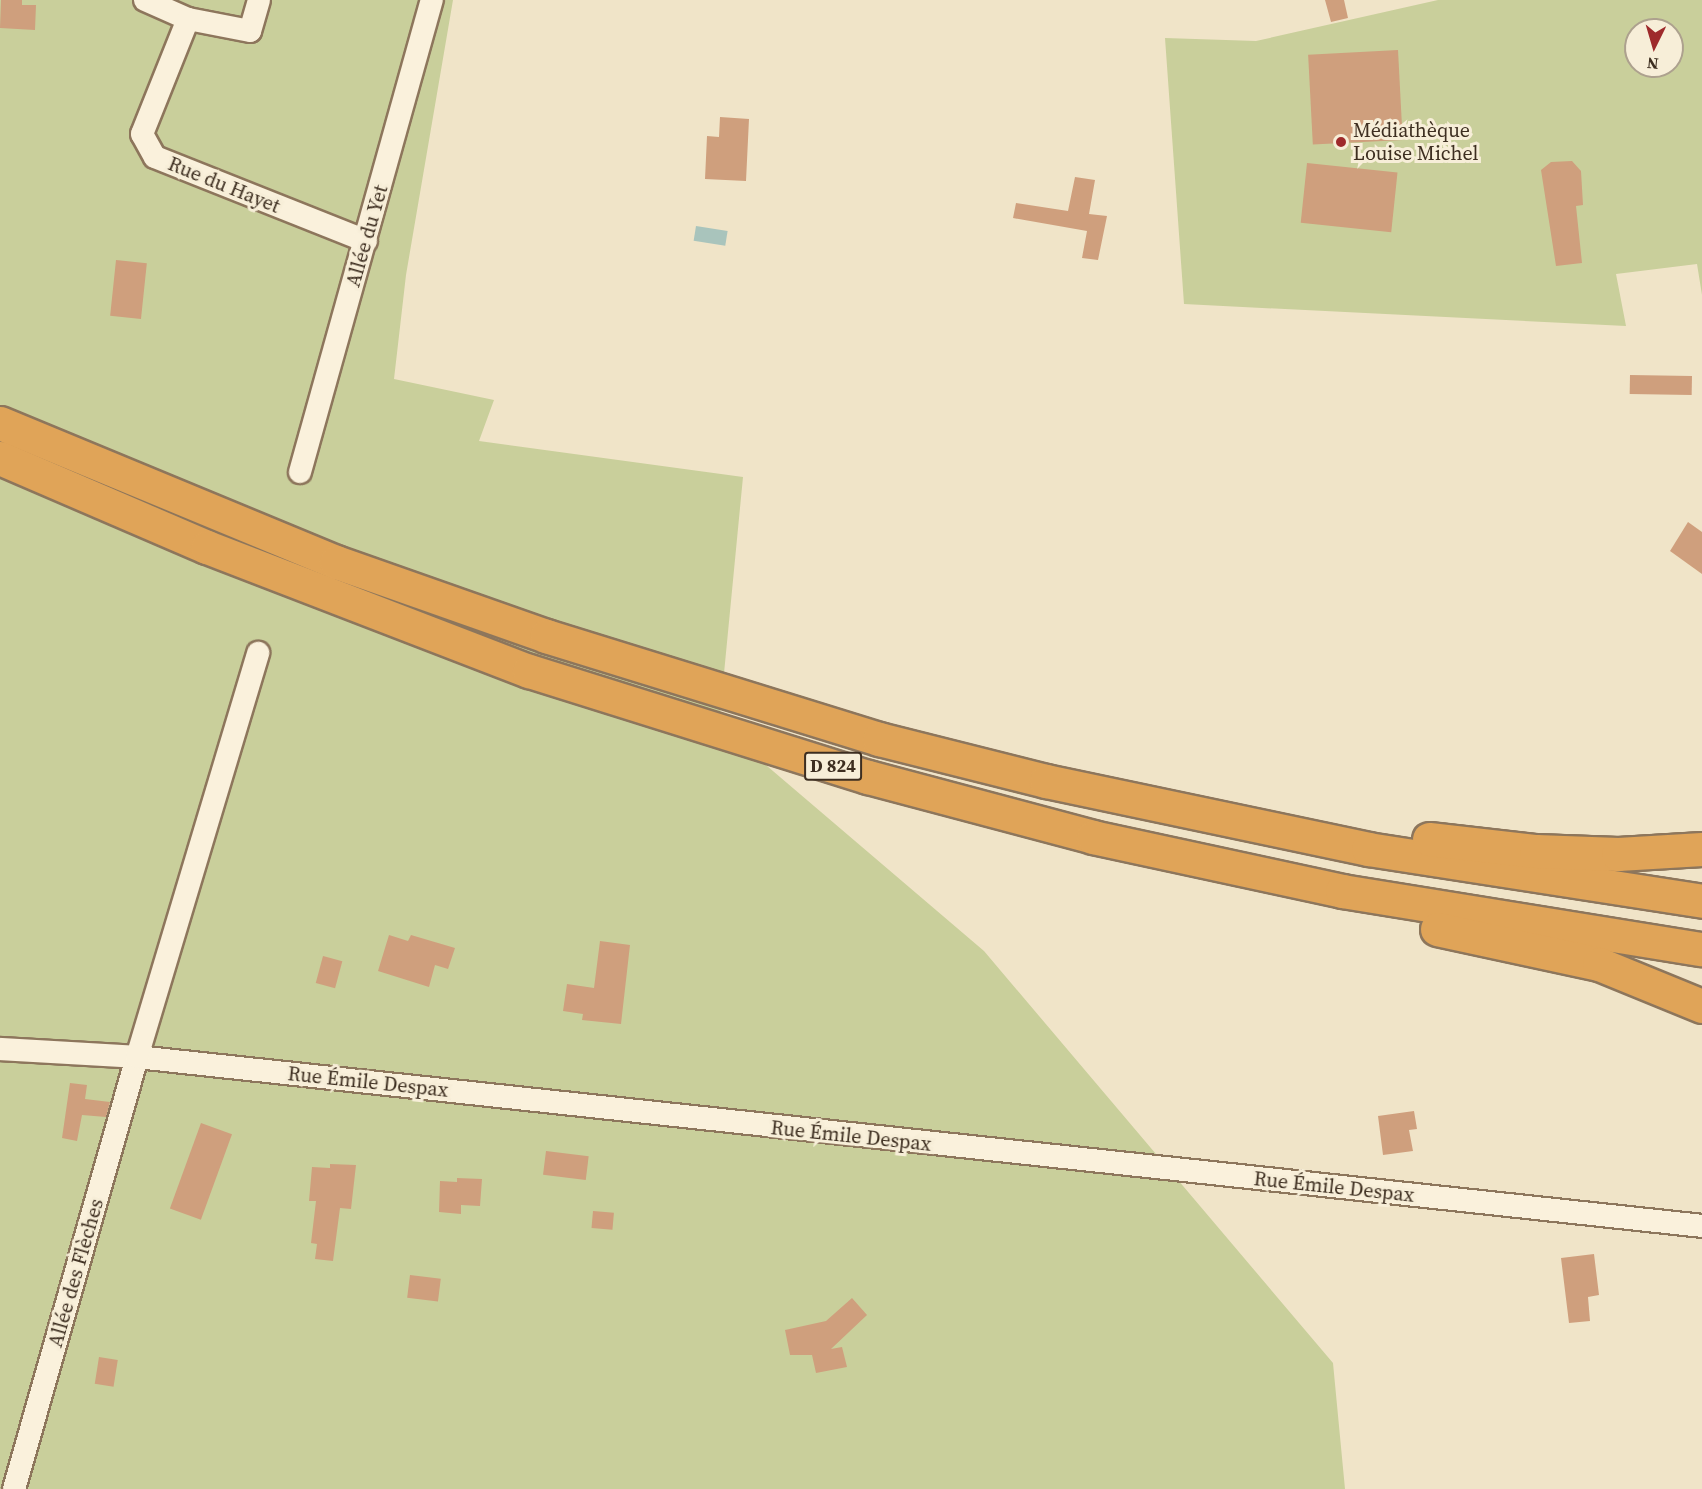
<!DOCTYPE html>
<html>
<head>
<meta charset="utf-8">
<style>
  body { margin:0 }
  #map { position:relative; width:1702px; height:1489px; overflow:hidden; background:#f0e4c8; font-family:"Source Serif 4",serif }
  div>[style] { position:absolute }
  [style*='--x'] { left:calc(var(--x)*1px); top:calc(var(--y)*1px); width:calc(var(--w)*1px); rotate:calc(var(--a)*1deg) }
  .green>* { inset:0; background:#c9cf9b }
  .water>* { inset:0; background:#a9c4bc; transform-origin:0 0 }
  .building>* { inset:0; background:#cf9f7d; transform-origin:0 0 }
  .roads { filter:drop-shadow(2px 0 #8d765c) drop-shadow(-2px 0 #8d765c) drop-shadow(0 2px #8d765c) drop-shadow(0 -2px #8d765c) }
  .minor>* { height:22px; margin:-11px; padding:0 11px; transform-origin:11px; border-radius:11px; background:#faf1dc }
  .highway>* { height:33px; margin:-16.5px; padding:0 16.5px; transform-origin:16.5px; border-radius:16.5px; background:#e0a458 }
  .dots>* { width:16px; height:16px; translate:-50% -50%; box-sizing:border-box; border:3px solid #f7eed8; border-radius:50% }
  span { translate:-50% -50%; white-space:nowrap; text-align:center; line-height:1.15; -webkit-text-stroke:6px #f7eed8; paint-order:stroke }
  .shield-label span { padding:2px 4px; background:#f7eed8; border:2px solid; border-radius:4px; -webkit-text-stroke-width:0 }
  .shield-label { font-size:18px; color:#3d2e20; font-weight:700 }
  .poi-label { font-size:20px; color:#3d2e20 }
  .left { translate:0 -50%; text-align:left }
  .street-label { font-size:20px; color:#3d2e20 }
  .north { position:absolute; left:1624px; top:18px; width:60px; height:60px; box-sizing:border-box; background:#f7eed8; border:2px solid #ada18e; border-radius:50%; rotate:185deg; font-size:16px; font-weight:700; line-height:24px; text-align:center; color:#3d2e20 }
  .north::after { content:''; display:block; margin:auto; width:21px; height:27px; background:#9e2a2b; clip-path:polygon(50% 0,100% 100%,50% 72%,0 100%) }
</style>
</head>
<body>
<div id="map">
  <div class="green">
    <i style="clip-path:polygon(0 0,453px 0,406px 275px,394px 379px,494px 400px,479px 441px,743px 477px,719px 725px,984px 951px,1333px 1363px,1345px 1489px,0 1489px)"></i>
    <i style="clip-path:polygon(evenodd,1438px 0,1702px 0,1702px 295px,1697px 264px,1616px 274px,1626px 326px,1184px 304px,1165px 38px,1256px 41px,1438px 0,1636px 30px,1672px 30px,1672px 66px,1636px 66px,1636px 30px)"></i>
  </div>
  <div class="water">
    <i style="left:696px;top:226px;width:32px;height:15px;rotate:9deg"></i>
  </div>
  <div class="building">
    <i style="clip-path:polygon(1px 0,22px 0,22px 5px,36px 5px,35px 30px,0 28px)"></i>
    <i style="clip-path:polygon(1325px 0,1344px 0,1348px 18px,1331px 22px)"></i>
    <i style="left:1398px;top:50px;width:90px;height:90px;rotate:87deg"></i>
    <i style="clip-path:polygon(720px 117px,749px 119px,746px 181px,705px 179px,707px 136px,719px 137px)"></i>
    <i style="clip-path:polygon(1572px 161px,1581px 171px,1583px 205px,1576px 206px,1582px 263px,1556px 266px,1541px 170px,1551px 162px)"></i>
    <i style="left:1307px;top:163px;width:91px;height:60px;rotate:6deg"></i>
    <i style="clip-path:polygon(1075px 177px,1095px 180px,1089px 214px,1107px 216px,1098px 260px,1082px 258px,1087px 231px,1013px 218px,1016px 203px,1068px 211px)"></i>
    <i style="left:116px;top:260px;width:31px;height:56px;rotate:6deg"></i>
    <i style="left:1630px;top:375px;width:62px;height:19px;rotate:1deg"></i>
    <i style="clip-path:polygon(1688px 522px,1702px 532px,1702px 574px,1670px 551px)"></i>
    <i style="clip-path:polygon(389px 935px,408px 941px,411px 935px,455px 948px,448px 969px,435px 965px,429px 987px,378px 971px)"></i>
    <i style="clip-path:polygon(600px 941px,630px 945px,621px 1024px,582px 1020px,583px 1014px,563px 1011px,567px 984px,594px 988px)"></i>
    <i style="left:323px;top:956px;width:20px;height:28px;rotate:15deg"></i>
    <i style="clip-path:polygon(70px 1083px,87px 1085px,85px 1099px,110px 1102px,106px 1117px,82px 1115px,77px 1141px,62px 1138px)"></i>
    <i style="clip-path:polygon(1414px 1111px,1417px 1129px,1409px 1130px,1413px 1151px,1383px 1155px,1378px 1116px)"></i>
    <i style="left:201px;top:1123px;width:33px;height:91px;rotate:20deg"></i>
    <i style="left:546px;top:1151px;width:43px;height:24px;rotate:7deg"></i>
    <i style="clip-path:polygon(330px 1164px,356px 1165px,351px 1209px,340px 1208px,333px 1261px,315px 1259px,317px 1244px,311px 1243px,316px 1201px,309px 1201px,312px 1167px,330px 1168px)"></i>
    <i style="clip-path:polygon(457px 1178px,482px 1179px,480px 1206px,461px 1205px,461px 1214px,439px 1212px,440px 1181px,457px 1182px)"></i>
    <i style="left:593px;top:1211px;width:21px;height:17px;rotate:5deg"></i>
    <i style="clip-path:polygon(1594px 1254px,1599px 1295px,1588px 1297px,1590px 1321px,1569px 1323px,1561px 1258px)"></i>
    <i style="left:410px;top:1275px;width:31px;height:23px;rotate:7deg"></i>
    <i style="clip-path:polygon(852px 1298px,867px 1315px,831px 1349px,842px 1347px,847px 1367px,816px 1373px,812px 1355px,790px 1355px,785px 1330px,826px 1321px)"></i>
    <i style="left:99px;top:1357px;width:19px;height:27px;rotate:9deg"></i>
  </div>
  <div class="roads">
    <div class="minor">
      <i style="--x:145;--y:0;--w:47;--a:23.8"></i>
      <i style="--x:259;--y:0;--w:32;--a:106"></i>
      <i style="--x:250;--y:31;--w:63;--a:-169"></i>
      <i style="--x:188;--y:19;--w:124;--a:111.8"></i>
      <i style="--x:142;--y:134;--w:26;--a:61"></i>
      <i style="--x:155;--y:157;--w:227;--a:21.7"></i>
      <i style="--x:300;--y:472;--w:490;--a:-74.4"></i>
      <i style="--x:0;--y:1049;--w:137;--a:3.3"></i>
      <i style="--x:137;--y:1057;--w:1574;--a:6.16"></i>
      <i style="--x:14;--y:1489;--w:449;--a:-74.1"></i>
      <i style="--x:137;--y:1057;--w:422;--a:-73.3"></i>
    </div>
    <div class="highway">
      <i style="--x:0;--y:423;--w:364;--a:22.5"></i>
      <i style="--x:336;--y:562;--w:223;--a:19.4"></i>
      <i style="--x:546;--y:636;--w:349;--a:17.2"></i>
      <i style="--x:879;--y:739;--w:172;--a:14.1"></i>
      <i style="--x:1046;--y:781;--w:329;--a:11.9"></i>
      <i style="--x:1368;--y:849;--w:338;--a:8.8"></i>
      <i style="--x:0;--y:458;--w:225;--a:23.3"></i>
      <i style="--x:207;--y:547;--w:345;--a:21.1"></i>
      <i style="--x:529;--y:671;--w:355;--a:17.4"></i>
      <i style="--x:868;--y:777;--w:233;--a:14.9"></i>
      <i style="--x:1093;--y:837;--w:255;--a:12.2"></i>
      <i style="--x:1342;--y:891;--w:365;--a:9.2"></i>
      <i style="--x:1429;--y:839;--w:108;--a:6.4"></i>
      <i style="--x:1536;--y:851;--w:82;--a:2.1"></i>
      <i style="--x:1618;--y:854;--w:84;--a:-3.4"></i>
      <i style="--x:1437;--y:929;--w:166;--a:12.2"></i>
      <i style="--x:1599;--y:964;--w:111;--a:22.2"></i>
    </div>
  </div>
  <div class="dots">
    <i style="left:1341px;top:142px;background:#9e2a2b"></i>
  </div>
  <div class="shield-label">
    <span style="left:833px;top:766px">D 824</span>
  </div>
  <div class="poi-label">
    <span class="left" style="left:1353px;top:142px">Médiathèque<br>Louise Michel</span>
  </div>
  <div class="street-label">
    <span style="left:224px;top:185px;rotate:22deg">Rue du Hayet</span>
    <span style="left:367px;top:236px;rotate:-74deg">Allée du Yet</span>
    <span style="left:368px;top:1082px;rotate:6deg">Rue Émile Despax</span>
    <span style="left:851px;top:1136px;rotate:6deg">Rue Émile Despax</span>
    <span style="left:1334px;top:1187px;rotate:6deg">Rue Émile Despax</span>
    <span style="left:76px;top:1273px;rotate:-74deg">Allée des Flèches</span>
  </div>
  <div class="north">N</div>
</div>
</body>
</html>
